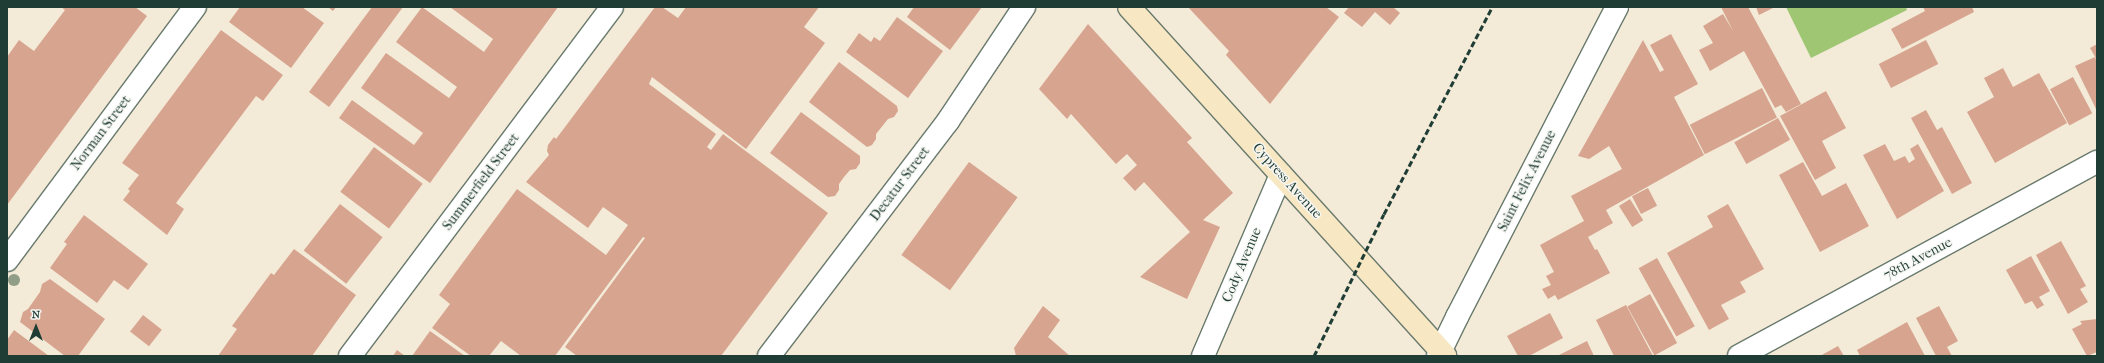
<!DOCTYPE html>
<html>
<head>
<meta charset="utf-8">
<style>
  body { margin:0 }
  #map { position:relative; width:2104px; height:363px; overflow:hidden; background:#f3ead8; font-family:"IM FELL French Canon",serif }
  div>[style] { position:absolute }
  [style*='--x'] { left:calc(var(--x)*1px); top:calc(var(--y)*1px); width:calc(var(--w)*1px); rotate:calc(var(--a)*1deg) }
  .green>* { inset:0; background:#9fc773 }
  .building>* { inset:0; background:#d7a58f; transform-origin:0 0 }
  .roads { filter:drop-shadow(1px 0 #697a6d) drop-shadow(-1px 0 #697a6d) drop-shadow(0 1px #697a6d) drop-shadow(0 -1px #697a6d) }
  .minor>* { height:22px; margin:-11px; padding:0 11px; transform-origin:11px; border-radius:11px; background:#fff }
  .secondary>* { height:22px; margin:-11px; padding:0 11px; transform-origin:11px; border-radius:11px; background:#f8e7c3 }
  .rail>* { height:3px; margin-top:-1.5px; transform-origin:0; background:repeating-linear-gradient(90deg,#1f3d34 0 6px,transparent 0 9px) }
  .trees>* { width:12px; height:12px; margin:-6px; border-radius:50%; background:#909e87 }
  span { translate:-50% -50%; white-space:nowrap; text-align:center; line-height:1.15; -webkit-text-stroke:3px #f6f6f2; paint-order:stroke }
  .street-label { font-size:14px; color:#1f3d34 }
  .frame { position:absolute; inset:0; border:8px solid #1f3d34; pointer-events:none }
  .north { position:absolute; left:16px; top:307px; width:40px; height:40px; -webkit-text-stroke:3px #f6f6f2; paint-order:stroke; rotate:0deg; font-size:11px; font-weight:700; line-height:16px; text-align:center; color:#1f3d34 }
  .north::after { content:''; display:block; margin:auto; width:14px; height:18px; background:#1f3d34; clip-path:polygon(50% 0,100% 100%,50% 72%,0 100%) }
</style>
</head>
<body>
<div id="map">
  <div class="green">
    <i style="clip-path:polygon(1786px 7px,1906px 7px,1907px 10px,1811px 58px)"></i>
  </div>
  <div class="building">
    <i style="clip-path:polygon(61px 7px,135px 7px,147px 16px,7px 205px,7px 57px,19px 40px,34px 51px,65px 10px)"></i>
    <i style="clip-path:polygon(240px 7px,302px 7px,324px 23px,291px 68px,229px 22px)"></i>
    <i style="clip-path:polygon(328px 7px,336px 7px,333px 11px)"></i>
    <i style="clip-path:polygon(372px 7px,403px 7px,329px 107px,309px 92px)"></i>
    <i style="clip-path:polygon(422px 7px,484px 52px,493px 39px,450px 7px,558px 7px,430px 183px,339px 118px,352px 100px,414px 145px,423px 133px,361px 88px,386px 53px,449px 98px,457px 87px,396px 42px)"></i>
    <i style="clip-path:polygon(655px 7px,662px 7px,678px 18px,686px 7px,819px 7px,804px 27px,825px 43px,746px 149px,652px 77px,649px 84px,716px 134px,707px 147px,711px 150px,723px 134px,828px 213px,721px 356px,577px 356px,565px 347px,645px 238px,643px 237px,555px 356px,521px 356px,501px 341px,489px 356px,471px 356px,432px 328px,450px 304px,439px 295px,517px 189px,606px 255px,628px 225px,603px 207px,588px 228px,526px 182px,549px 155px,547px 151px,548px 145px,554px 137px,556px 139px)"></i>
    <i style="clip-path:polygon(914px 7px,982px 7px,950px 50px,907px 17px)"></i>
    <i style="clip-path:polygon(1188px 7px,1326px 7px,1339px 17px,1270px 104px,1226px 55px,1229px 51px)"></i>
    <i style="clip-path:polygon(1349px 7px,1393px 7px,1400px 13px,1390px 25px,1375px 12px,1362px 27px,1344px 13px)"></i>
    <i style="clip-path:polygon(1721px 7px,1748px 7px,1801px 104px,1786px 112px,1781px 105px,1775px 108px,1744px 51px,1710px 71px,1699px 50px,1713px 43px,1703px 26px,1723px 14px,1733px 31px)"></i>
    <i style="clip-path:polygon(1756px 7px,1775px 7px,1759px 15px)"></i>
    <i style="clip-path:polygon(1923px 7px,1972px 7px,1974px 12px,1902px 49px,1891px 29px,1925px 11px)"></i>
    <i style="clip-path:polygon(897px 17px,943px 51px,908px 98px,846px 52px,859px 33px,871px 42px,874px 37px,880px 41px)"></i>
    <i style="clip-path:polygon(1088px 24px,1192px 138px,1187px 142px,1233px 193px,1203px 220px,1220px 227px,1187px 299px,1140px 277px,1190px 232px,1144px 182px,1135px 191px,1123px 178px,1137px 165px,1127px 154px,1116px 164px,1071px 114px,1067px 119px,1039px 89px)"></i>
    <i style="clip-path:polygon(221px 30px,283px 75px,263px 101px,256px 96px,176px 203px,184px 209px,167px 235px,123px 200px,130px 191px,128px 189px,139px 175px,122px 163px)"></i>
    <i style="clip-path:polygon(1671px 34px,1698px 84px,1674px 97px,1704px 155px,1606px 210px,1613px 223px,1588px 237px,1595px 250px,1597px 249px,1610px 273px,1558px 300px,1555px 295px,1548px 299px,1542px 289px,1551px 285px,1546px 276px,1554px 272px,1540px 245px,1584px 221px,1571px 196px,1622px 169px,1609px 146px,1589px 159px,1578px 156px,1643px 40px,1660px 72px,1664px 70px,1650px 45px)"></i>
    <i style="left:1926px;top:40px;width:27px;height:53px;rotate:63deg"></i>
    <i style="clip-path:polygon(2097px 44px,2097px 60px,2090px 48px)"></i>
    <i style="clip-path:polygon(2095px 57px,2097px 62px,2097px 111px,2075px 66px)"></i>
    <i style="clip-path:polygon(839px 62px,897px 106px,898px 111px,894px 117px,888px 119px,876px 134px,876px 139px,872px 145px,867px 147px,809px 102px)"></i>
    <i style="clip-path:polygon(2003px 68px,2013px 87px,2039px 73px,2067px 123px,1995px 163px,1967px 112px,1994px 97px,1984px 78px)"></i>
    <i style="left:2073px;top:77px;width:41px;height:26px;rotate:62deg"></i>
    <i style="left:1762px;top:88px;width:33px;height:81px;rotate:63deg"></i>
    <i style="clip-path:polygon(1826px 91px,1846px 128px,1822px 141px,1836px 168px,1815px 180px,1780px 116px)"></i>
    <i style="clip-path:polygon(1926px 110px,1937px 130px,1942px 127px,1972px 183px,1952px 194px,1911px 118px)"></i>
    <i style="clip-path:polygon(801px 112px,860px 156px,860px 163px,856px 169px,850px 170px,844px 177px,839px 184px,839px 190px,835px 196px,828px 197px,770px 153px)"></i>
    <i style="left:1778px;top:118px;width:25px;height:50px;rotate:61deg"></i>
    <i style="clip-path:polygon(1885px 144px,1894px 161px,1905px 156px,1909px 163px,1915px 159px,1910px 149px,1918px 144px,1944px 191px,1897px 219px,1863px 155px)"></i>
    <i style="left:374px;top:147px;width:61px;height:56px;rotate:37deg"></i>
    <i style="left:969px;top:162px;width:60px;height:115px;rotate:36deg"></i>
    <i style="clip-path:polygon(1803px 162px,1822px 196px,1846px 183px,1869px 226px,1820px 252px,1779px 175px)"></i>
    <i style="left:1648px;top:188px;width:20px;height:18px;rotate:63deg"></i>
    <i style="left:1630px;top:199px;width:25px;height:13px;rotate:58deg"></i>
    <i style="left:340px;top:204px;width:54px;height:59px;rotate:38deg"></i>
    <i style="clip-path:polygon(1728px 204px,1764px 269px,1740px 282px,1746px 292px,1721px 305px,1729px 319px,1709px 330px,1667px 253px,1713px 227px,1707px 216px)"></i>
    <i style="clip-path:polygon(84px 215px,148px 264px,128px 290px,114px 280px,97px 303px,50px 268px,67px 244px,64px 242px)"></i>
    <i style="clip-path:polygon(2061px 241px,2086px 286px,2080px 289px,2088px 302px,2068px 314px,2036px 255px)"></i>
    <i style="clip-path:polygon(294px 249px,356px 295px,337px 321px,312px 356px,218px 356px,237px 329px,232px 326px,271px 273px,274px 275px)"></i>
    <i style="clip-path:polygon(2031px 256px,2050px 291px,2039px 297px,2044px 305px,2037px 309px,2032px 301px,2025px 304px,2006px 270px)"></i>
    <i style="left:1657px;top:258px;width:78px;height:21px;rotate:61deg"></i>
    <i style="clip-path:polygon(50px 279px,105px 319px,78px 356px,65px 356px,20px 322px,23px 312px,28px 309px,40px 292px,42px 284px)"></i>
    <i style="left:1650px;top:294px;width:56px;height:26px;rotate:61deg"></i>
    <i style="clip-path:polygon(1626px 305px,1653px 356px,1614px 356px,1596px 320px)"></i>
    <i style="clip-path:polygon(1043px 306px,1060px 320px,1048px 337px,1070px 356px,1016px 356px,1014px 348px)"></i>
    <i style="clip-path:polygon(1939px 306px,1958px 341px,1947px 347px,1952px 356px,1936px 356px,1916px 318px)"></i>
    <i style="clip-path:polygon(1550px 313px,1563px 338px,1529px 356px,1518px 356px,1507px 336px)"></i>
    <i style="left:143px;top:315px;width:24px;height:21px;rotate:38deg"></i>
    <i style="clip-path:polygon(2097px 319px,2097px 352px,2087px 356px,2072px 329px,2082px 324px,2080px 321px)"></i>
    <i style="clip-path:polygon(1907px 322px,1925px 356px,1860px 356px,1857px 350px)"></i>
    <i style="clip-path:polygon(14px 330px,49px 356px,7px 356px,7px 340px)"></i>
    <i style="clip-path:polygon(430px 331px,465px 356px,412px 356px)"></i>
    <i style="clip-path:polygon(1587px 341px,1594px 356px,1557px 356px)"></i>
    <i style="clip-path:polygon(1838px 346px,1844px 356px,1820px 356px)"></i>
    <i style="clip-path:polygon(397px 350px,405px 356px,393px 356px)"></i>
  </div>
  <div class="roads">
    <div class="minor">
      <i style="--x:7;--y:260;--w:315;--a:-53.4"></i>
      <i style="--x:350;--y:356;--w:436;--a:-53.1"></i>
      <i style="--x:769;--y:356;--w:295;--a:-52.7"></i>
      <i style="--x:948;--y:121;--w:137;--a:-56.3"></i>
      <i style="--x:1203;--y:356;--w:197;--a:-66.7"></i>
      <i style="--x:1438;--y:356;--w:43;--a:-64"></i>
      <i style="--x:1457;--y:317;--w:349;--a:-62.7"></i>
      <i style="--x:1739;--y:356;--w:407;--a:-28.5"></i>
    </div>
    <div class="secondary">
      <i style="--x:1129;--y:7;--w:471;--a:47.8"></i>
    </div>
  </div>
  <div class="rail">
    <i style="--x:1314;--y:356;--w:158;--a:-63.8"></i>
    <i style="--x:1384;--y:214;--w:233;--a:-62.4"></i>
  </div>
  <div class="trees">
    <i style="left:14px;top:280px"></i>
  </div>
  <div class="street-label">
    <span style="left:101px;top:133px;rotate:-53deg">Norman Street</span>
    <span style="left:1287px;top:181px;rotate:48deg">Cypress Avenue</span>
    <span style="left:1527px;top:181px;rotate:-63deg">Saint Felix Avenue</span>
    <span style="left:481px;top:182px;rotate:-53deg">Summerfield Street</span>
    <span style="left:900px;top:184px;rotate:-53deg">Decatur Street</span>
    <span style="left:1918px;top:259px;rotate:-28deg">78th Avenue</span>
    <span style="left:1242px;top:265px;rotate:-67deg">Cody Avenue</span>
  </div>
  <div class="frame"></div>
  <div class="north">N</div>
</div>
</body>
</html>
